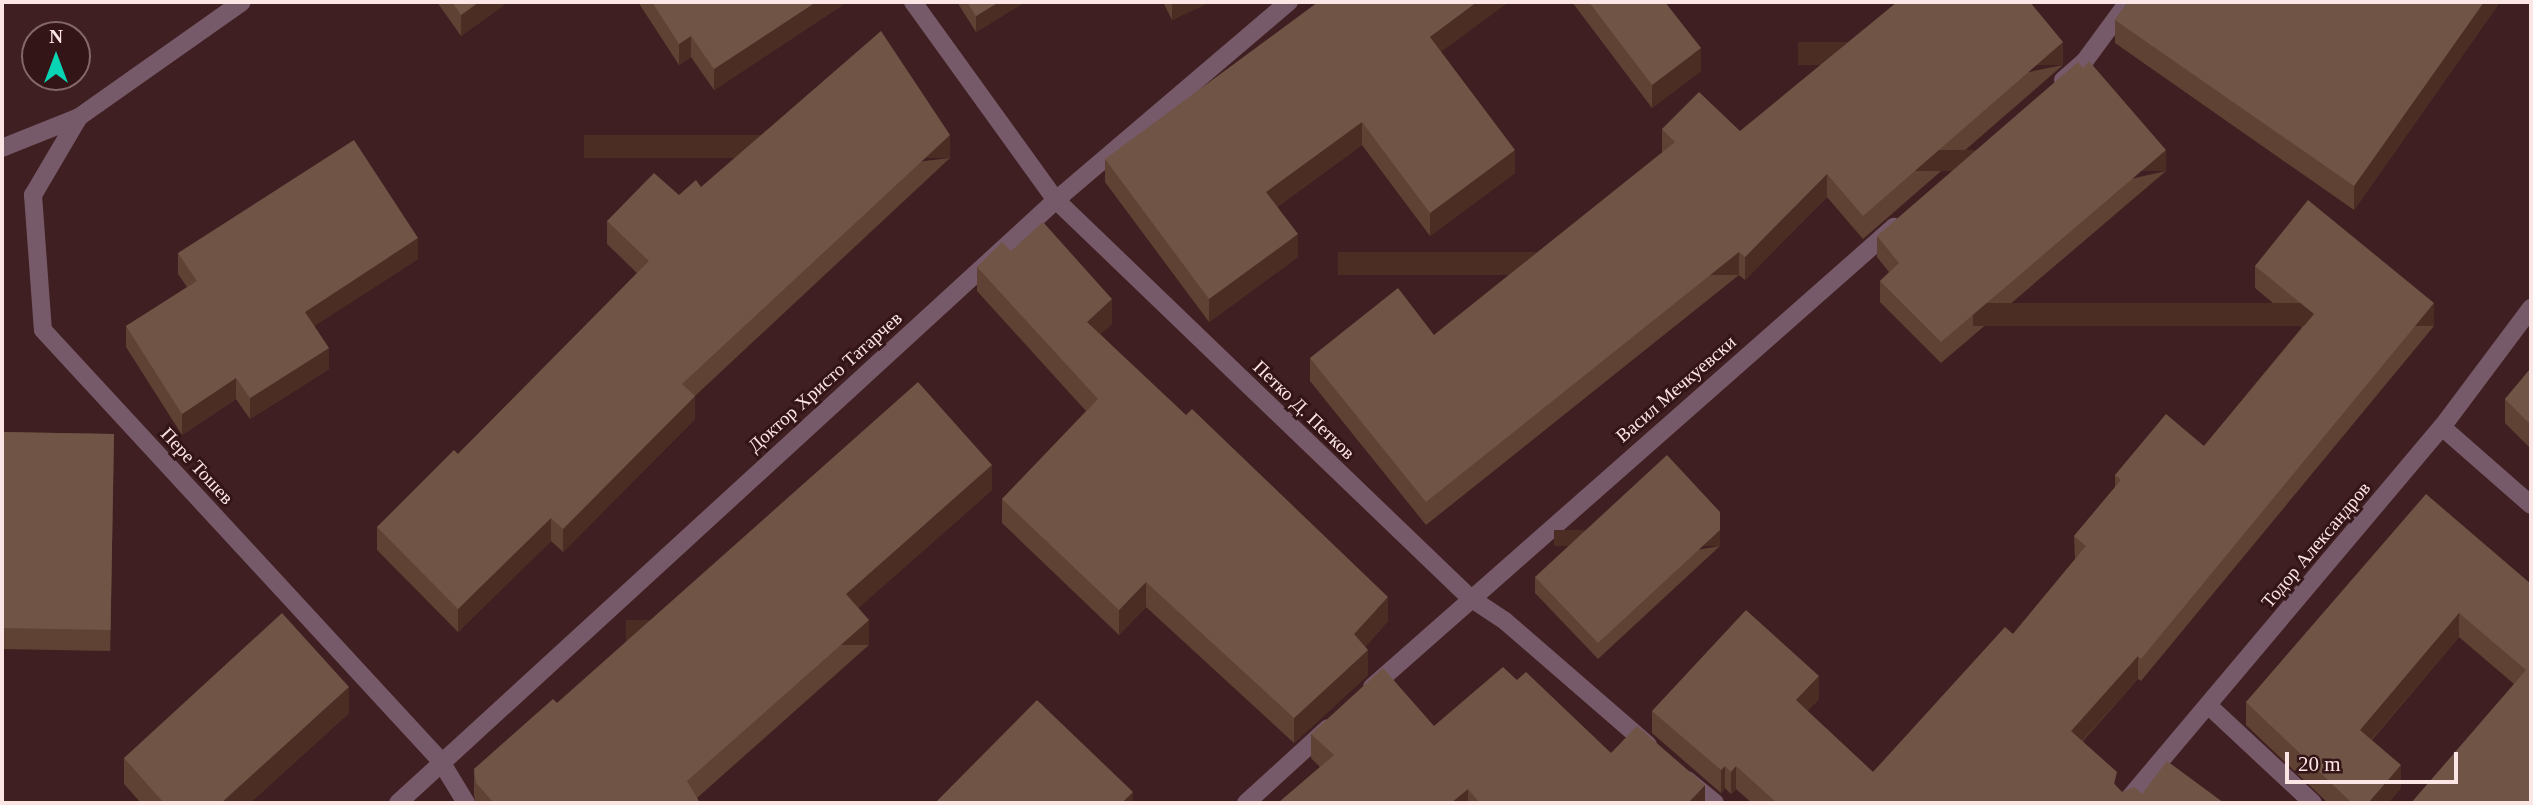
<!DOCTYPE html>
<html>
<head>
<meta charset="utf-8">
<style>
  body { margin:0 }
  #map { position:relative; width:2533px; height:805px; overflow:hidden; background:#3f1f21; font-family:"Times New Roman",serif }
  div>[style] { position:absolute }
  [style*='--x'] { left:calc(var(--x)*1px); top:calc(var(--y)*1px); width:calc(var(--w)*1px); rotate:calc(var(--a)*1deg) }
  .minor>* { height:18px; margin:-9px; padding:0 9px; transform-origin:9px; border-radius:9px; background:#765a69 }
  .wall>* { inset:0; background:#5f4233; transform-origin:0 0 }
  .shaded-wall>* { inset:0; background:#4b2d24; transform-origin:0 0 }
  .building>* { inset:0; background:#705446; transform-origin:0 0 }
  span { translate:-50% -50%; white-space:nowrap; text-align:center; line-height:1.15; -webkit-text-stroke:6px #341517; paint-order:stroke }
  .street-label { font-size:19px; color:#fce5e5 }
  .frame { position:absolute; inset:0; border:4px solid #fce5e5; pointer-events:none }
  .north { position:absolute; left:21px; top:21px; width:70px; height:70px; box-sizing:border-box; background:#341517; border:2px solid #846869; border-radius:50%; rotate:0deg; font-size:19px; font-weight:700; line-height:28px; text-align:center; color:#fce5e5 }
  .north::after { content:''; display:block; margin:auto; width:24px; height:32px; background:#09d5b5; clip-path:polygon(50% 0,100% 100%,50% 72%,0 100%) }
  .scale { position:absolute; left:2285px; top:752px; width:173px; height:32px; box-sizing:border-box; border:4px solid #fce5e5; border-top:0; padding-left:9px; font-size:21px; line-height:24px; white-space:nowrap; color:#fce5e5; -webkit-text-stroke:5px #341517; paint-order:stroke }
</style>
</head>
<body>
<div id="map">
  <div class="minor">
    <i style="--x:913;--y:2;--w:244;--a:54.2"></i>
    <i style="--x:1056;--y:200;--w:573;--a:43.87"></i>
    <i style="--x:1469;--y:597;--w:43;--a:33.7"></i>
    <i style="--x:1505;--y:621;--w:189;--a:40.9"></i>
    <i style="--x:2063;--y:80;--w:28;--a:-41"></i>
    <i style="--x:2084;--y:62;--w:74;--a:-53.7"></i>
    <i style="--x:79;--y:117;--w:91;--a:120.5"></i>
    <i style="--x:33;--y:195;--w:135;--a:85.8"></i>
    <i style="--x:43;--y:330;--w:585;--a:47.29"></i>
    <i style="--x:440;--y:760;--w:50;--a:58.8"></i>
    <i style="--x:2;--y:148;--w:83;--a:-21.9"></i>
    <i style="--x:79;--y:117;--w:199;--a:-35.2"></i>
    <i style="--x:2442;--y:427;--w:118;--a:41.2"></i>
    <i style="--x:1372;--y:687;--w:696;--a:-41.39"></i>
    <i style="--x:2209;--y:706;--w:142;--a:43"></i>
    <i style="--x:1687;--y:780;--w:36;--a:39"></i>
    <i style="--x:398;--y:803;--w:893;--a:-42.5"></i>
    <i style="--x:1056;--y:200;--w:306;--a:-40.4"></i>
    <i style="--x:1246;--y:803;--w:111;--a:-42.4"></i>
    <i style="--x:2125;--y:803;--w:492;--a:-49.9"></i>
    <i style="--x:2442;--y:427;--w:149;--a:-53.2"></i>
  </div>
  <div class="wall">
    <i style="clip-path:polygon(437px 2px,508px 2px,461px 36px)"></i>
    <i style="clip-path:polygon(638px 2px,847px 2px,714px 90px,691px 57px,679px 65px)"></i>
    <i style="clip-path:polygon(957px 2px,1025px 2px,976px 32px)"></i>
    <i style="clip-path:polygon(1163px 2px,1210px 2px,1172px 20px)"></i>
    <i style="clip-path:polygon(1572px 2px,1665px 2px,1701px 71px,1652px 108px)"></i>
    <i style="clip-path:polygon(2128px 2px,2500px 2px,2354px 210px,2115px 43px,2115px 20px)"></i>
    <i style="clip-path:polygon(1441px 52px,1515px 173px,1430px 236px,1362px 145px,1277px 207px,1298px 257px,1209px 322px,1105px 182px,1105px 159px)"></i>
    <i style="clip-path:polygon(2063px 65px,1863px 239px,1827px 197px,1745px 280px,1739px 275px,1426px 525px,1310px 381px,1310px 358px,1434px 335px,1662px 153px,1662px 129px,1740px 131px)"></i>
    <i style="clip-path:polygon(950px 158px,695px 396px,695px 419px,563px 552px,551px 541px,458px 632px,377px 550px,377px 527px,458px 454px,637px 273px,607px 244px,607px 221px,701px 187px)"></i>
    <i style="clip-path:polygon(2166px 171px,1941px 363px,1880px 302px,1880px 281px,1889px 272px,1877px 257px,1877px 236px)"></i>
    <i style="clip-path:polygon(1011px 251px,1112px 324px,1100px 334px,1388px 621px,1365px 647px,1368px 675px,1294px 743px,1146px 607px,1119px 635px,1002px 523px,1002px 499px,1086px 411px,977px 291px,977px 267px)"></i>
    <i style="clip-path:polygon(178px 253px,418px 259px,314px 326px,329px 369px,250px 419px,236px 399px,182px 435px,126px 347px,126px 326px,187px 287px,178px 274px)"></i>
    <i style="clip-path:polygon(2255px 266px,2434px 326px,2141px 681px,2138px 679px,2083px 741px,2117px 787px,2122px 792px,2224px 803px,1752px 803px,1736px 789px,1731px 794px,1725px 788px,1721px 793px,1652px 733px,1652px 711px,1819px 699px,1807px 711px,1873px 772px,2013px 634px,2075px 559px,2074px 536px,2115px 487px,2115px 475px,2204px 446px,2302px 327px,2255px 288px)"></i>
    <i style="clip-path:polygon(2531px 368px,2531px 449px,2505px 423px,2505px 399px)"></i>
    <i style="left:2px;top:432px;width:112px;height:217px;rotate:1deg"></i>
    <i style="clip-path:polygon(992px 490px,858px 608px,869px 645px,697px 798px,700px 803px,475px 803px,474px 794px,474px 769px,557px 703px)"></i>
    <i style="clip-path:polygon(1720px 546px,1598px 659px,1535px 593px,1535px 577px)"></i>
    <i style="clip-path:polygon(2531px 584px,2531px 803px,2514px 684px,2459px 637px,2372px 740px,2401px 788px,2388px 803px,2328px 803px,2246px 725px,2246px 702px)"></i>
    <i style="clip-path:polygon(1517px 680px,1611px 753px,1705px 803px,1278px 803px,1320px 767px,1311px 758px,1311px 734px,1434px 726px)"></i>
    <i style="clip-path:polygon(349px 713px,250px 803px,141px 803px,124px 784px,124px 758px)"></i>
  </div>
  <div class="shaded-wall">
    <i style="clip-path:polygon(479px 2px,508px 2px,461px 36px,461px 15px)"></i>
    <i style="clip-path:polygon(816px 2px,847px 2px,714px 90px,714px 69px)"></i>
    <i style="clip-path:polygon(999px 2px,1025px 2px,976px 32px,976px 16px)"></i>
    <i style="clip-path:polygon(1177px 2px,1210px 2px,1172px 20px,1172px 4px)"></i>
    <i style="clip-path:polygon(1477px 2px,1509px 2px,1430px 60px,1430px 37px)"></i>
    <i style="clip-path:polygon(2484px 2px,2500px 2px,2354px 210px,2354px 186px)"></i>
    <i style="clip-path:polygon(691px 36px,691px 57px,679px 65px,679px 44px)"></i>
    <i style="left:2063px;top:42px;width:23px;height:265px;rotate:90deg"></i>
    <i style="clip-path:polygon(1701px 48px,1701px 71px,1652px 108px,1652px 85px)"></i>
    <i style="clip-path:polygon(1362px 122px,1362px 145px,1266px 215px,1266px 192px)"></i>
    <i style="left:950px;top:135px;width:23px;height:366px;rotate:90deg"></i>
    <i style="clip-path:polygon(1515px 150px,1515px 173px,1430px 236px,1430px 213px)"></i>
    <i style="left:2166px;top:150px;width:21px;height:296px;rotate:90deg"></i>
    <i style="clip-path:polygon(1827px 174px,1827px 197px,1745px 280px,1745px 257px)"></i>
    <i style="clip-path:polygon(1298px 234px,1298px 257px,1209px 322px,1209px 299px)"></i>
    <i style="clip-path:polygon(418px 238px,418px 259px,305px 332px,305px 312px)"></i>
    <i style="left:1739px;top:252px;width:23px;height:401px;rotate:90deg"></i>
    <i style="clip-path:polygon(1112px 299px,1112px 324px,1087px 346px,1087px 322px)"></i>
    <i style="left:2434px;top:303px;width:23px;height:461px;rotate:90deg"></i>
    <i style="clip-path:polygon(329px 348px,329px 369px,250px 419px,250px 398px)"></i>
    <i style="clip-path:polygon(236px 378px,236px 399px,182px 435px,182px 414px)"></i>
    <i style="clip-path:polygon(695px 396px,695px 419px,563px 552px,563px 529px)"></i>
    <i style="clip-path:polygon(992px 465px,992px 490px,846px 619px,846px 594px)"></i>
    <i style="clip-path:polygon(551px 518px,551px 541px,458px 632px,458px 609px)"></i>
    <i style="left:1720px;top:530px;width:16px;height:166px;rotate:90deg"></i>
    <i style="clip-path:polygon(1146px 582px,1146px 607px,1119px 635px,1119px 610px)"></i>
    <i style="clip-path:polygon(1388px 597px,1388px 621px,1354px 659px,1354px 634px)"></i>
    <i style="clip-path:polygon(2459px 613px,2459px 637px,2360px 753px,2360px 730px)"></i>
    <i style="left:869px;top:620px;width:25px;height:243px;rotate:90deg"></i>
    <i style="clip-path:polygon(1368px 650px,1368px 675px,1294px 743px,1294px 718px)"></i>
    <i style="clip-path:polygon(2138px 656px,2138px 679px,2071px 753px,2071px 731px)"></i>
    <i style="clip-path:polygon(1819px 676px,1819px 699px,1796px 723px,1796px 700px)"></i>
    <i style="clip-path:polygon(349px 687px,349px 713px,250px 803px,221px 803px)"></i>
    <i style="clip-path:polygon(2401px 765px,2401px 788px,2388px 803px,2368px 803px)"></i>
    <i style="clip-path:polygon(1725px 766px,1725px 788px,1721px 793px,1721px 770px)"></i>
    <i style="clip-path:polygon(1736px 766px,1736px 789px,1731px 794px,1731px 772px)"></i>
    <i style="clip-path:polygon(1705px 785px,1705px 803px,1688px 803px)"></i>
    <i style="clip-path:polygon(1468px 789px,1468px 803px,1451px 803px)"></i>
    <i style="clip-path:polygon(1133px 792px,1133px 803px,1122px 803px)"></i>
  </div>
  <div class="building">
    <i style="clip-path:polygon(452px 2px,479px 2px,461px 15px)"></i>
    <i style="clip-path:polygon(652px 2px,816px 2px,714px 69px,691px 36px,679px 44px)"></i>
    <i style="clip-path:polygon(967px 2px,999px 2px,976px 16px)"></i>
    <i style="clip-path:polygon(1318px 2px,1477px 2px,1430px 37px,1515px 150px,1430px 213px,1362px 122px,1266px 192px,1298px 234px,1209px 299px,1105px 159px)"></i>
    <i style="clip-path:polygon(1589px 2px,1665px 2px,1701px 48px,1652px 85px)"></i>
    <i style="clip-path:polygon(1897px 2px,2030px 2px,2063px 42px,1863px 216px,1827px 174px,1745px 257px,1739px 252px,1426px 502px,1310px 358px,1398px 288px,1434px 335px,1675px 142px,1662px 129px,1699px 92px,1740px 131px)"></i>
    <i style="clip-path:polygon(2128px 2px,2484px 2px,2354px 186px,2115px 20px)"></i>
    <i style="clip-path:polygon(881px 31px,950px 135px,682px 384px,695px 396px,563px 529px,551px 518px,458px 609px,377px 527px,454px 450px,458px 454px,649px 261px,607px 221px,654px 173px,679px 195px,696px 180px,701px 187px)"></i>
    <i style="clip-path:polygon(2089px 61px,2166px 150px,1941px 342px,1880px 281px,1899px 263px,1877px 236px,2078px 62px,2083px 68px)"></i>
    <i style="clip-path:polygon(354px 140px,418px 238px,305px 312px,329px 348px,250px 398px,236px 378px,182px 414px,126px 326px,197px 281px,178px 253px)"></i>
    <i style="clip-path:polygon(2308px 200px,2434px 303px,2141px 659px,2138px 656px,2071px 731px,2117px 772px,2114px 784px,2122px 792px,2134px 787px,2142px 794px,2167px 761px,2224px 803px,1777px 803px,1736px 766px,1731px 772px,1725px 766px,1721px 770px,1652px 711px,1746px 610px,1819px 676px,1796px 700px,1873px 772px,2005px 627px,2013px 634px,2086px 546px,2074px 536px,2121px 480px,2115px 475px,2166px 414px,2204px 446px,2314px 314px,2255px 266px)"></i>
    <i style="clip-path:polygon(1043px 222px,1112px 299px,1087px 322px,1186px 415px,1192px 409px,1388px 597px,1354px 634px,1368px 650px,1294px 718px,1146px 582px,1119px 610px,1002px 499px,1098px 399px,977px 267px,1002px 242px,1011px 251px)"></i>
    <i style="clip-path:polygon(2531px 368px,2531px 425px,2505px 399px)"></i>
    <i style="clip-path:polygon(918px 382px,992px 465px,846px 594px,869px 620px,687px 781px,700px 803px,494px 803px,476px 783px,474px 769px,553px 699px,557px 703px)"></i>
    <i style="left:2px;top:432px;width:112px;height:196px;rotate:1deg"></i>
    <i style="clip-path:polygon(1667px 455px,1720px 512px,1720px 530px,1598px 643px,1535px 577px)"></i>
    <i style="clip-path:polygon(2426px 494px,2531px 584px,2531px 803px,2411px 803px,2526px 670px,2459px 613px,2360px 730px,2401px 765px,2368px 803px,2352px 803px,2246px 702px)"></i>
    <i style="clip-path:polygon(282px 613px,349px 687px,221px 803px,164px 803px,124px 758px)"></i>
    <i style="clip-path:polygon(1503px 667px,1517px 680px,1526px 672px,1611px 753px,1637px 726px,1705px 785px,1688px 803px,1480px 803px,1468px 789px,1451px 803px,1278px 803px,1334px 755px,1311px 734px,1383px 668px,1434px 726px)"></i>
    <i style="clip-path:polygon(1037px 700px,1133px 792px,1122px 803px,935px 803px)"></i>
  </div>
  <div class="street-label">
    <span style="left:825px;top:382px;rotate:-42deg">Доктор Христо Татарчев</span>
    <span style="left:1676px;top:389px;rotate:-41deg">Васил Мечкуевски</span>
    <span style="left:1304px;top:410px;rotate:44deg">Петко Д. Петков</span>
    <span style="left:197px;top:466px;rotate:47deg">Пере Тошев</span>
    <span style="left:2316px;top:545px;rotate:-50deg">Тодор Александров</span>
  </div>
  <div class="frame"></div>
  <div class="north">N</div>
  <div class="scale">20 m</div>
</div>
</body>
</html>
